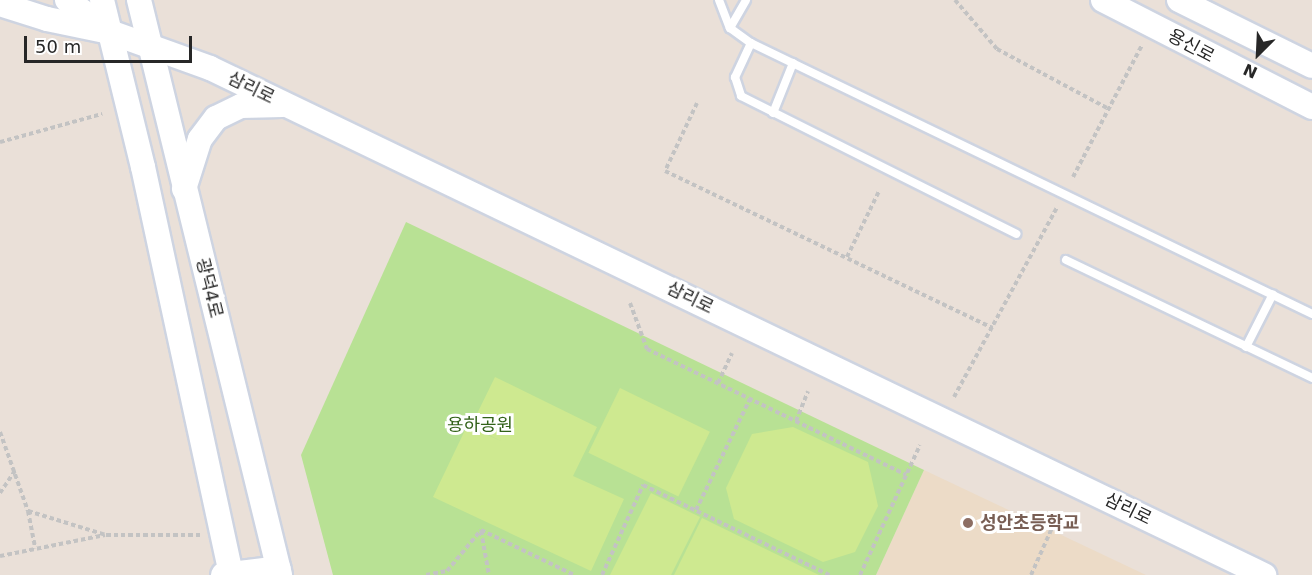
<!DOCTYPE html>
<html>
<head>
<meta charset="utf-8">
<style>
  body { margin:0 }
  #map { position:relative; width:1312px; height:575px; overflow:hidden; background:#eae0d8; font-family:"DejaVu Sans","Noto Sans KR",sans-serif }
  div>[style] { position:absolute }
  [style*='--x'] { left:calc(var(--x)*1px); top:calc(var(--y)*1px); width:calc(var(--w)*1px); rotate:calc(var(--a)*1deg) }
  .education>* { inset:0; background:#ecdbc7 }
  .green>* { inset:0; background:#b8e194 }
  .pitch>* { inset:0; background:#cee990; transform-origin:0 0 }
  .path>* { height:4px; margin-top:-2px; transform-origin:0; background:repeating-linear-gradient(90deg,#c3c3c3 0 4.5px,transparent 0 7.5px) }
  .roads { filter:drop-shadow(2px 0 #ced4e1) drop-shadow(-2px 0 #ced4e1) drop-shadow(0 2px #ced4e1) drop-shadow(0 -2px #ced4e1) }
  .lane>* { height:8px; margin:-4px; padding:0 4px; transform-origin:4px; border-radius:4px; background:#fff }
  .secondary>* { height:24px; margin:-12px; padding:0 12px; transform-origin:12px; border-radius:12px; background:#fff }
  .dots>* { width:16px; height:16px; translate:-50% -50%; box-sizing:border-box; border:3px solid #fff; border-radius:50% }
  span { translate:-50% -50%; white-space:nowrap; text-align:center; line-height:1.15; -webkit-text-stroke:6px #fff; paint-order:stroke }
  .street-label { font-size:18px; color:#272727 }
  .park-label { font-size:18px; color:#326219 }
  .education-label { font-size:18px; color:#785e54; font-weight:700 }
  .left { translate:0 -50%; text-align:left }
  .north { position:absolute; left:1228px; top:24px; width:60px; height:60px; -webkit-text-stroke:4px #fff; paint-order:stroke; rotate:204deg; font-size:16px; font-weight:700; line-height:24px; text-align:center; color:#272727 }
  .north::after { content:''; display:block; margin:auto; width:21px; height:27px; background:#272727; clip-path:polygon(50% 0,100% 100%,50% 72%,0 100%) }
  .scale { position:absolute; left:24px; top:36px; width:168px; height:27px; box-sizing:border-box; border:3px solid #272727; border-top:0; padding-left:8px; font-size:18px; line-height:21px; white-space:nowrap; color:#272727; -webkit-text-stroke:4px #fff; paint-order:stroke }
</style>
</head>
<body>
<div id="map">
  <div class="education">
    <i style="clip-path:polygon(924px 470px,1146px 575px,876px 575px)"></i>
  </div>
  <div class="green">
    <i style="clip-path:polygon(406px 222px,924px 470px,876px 575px,333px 575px,301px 455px)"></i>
  </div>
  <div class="pitch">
    <i style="clip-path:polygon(495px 377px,597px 427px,573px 476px,624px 499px,591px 571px,433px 497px,467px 426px,501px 441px,471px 426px)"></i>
    <i style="left:620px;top:388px;width:100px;height:72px;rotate:26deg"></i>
    <i style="clip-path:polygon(793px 427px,868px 462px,878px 506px,855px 552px,823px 562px,734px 519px,726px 488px,752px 434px)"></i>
    <i style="clip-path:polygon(651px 493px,700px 517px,671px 575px,610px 575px)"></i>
    <i style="clip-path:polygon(702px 518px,819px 575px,674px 575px)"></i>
  </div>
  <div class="path">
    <i style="--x:955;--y:0;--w:65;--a:49.4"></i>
    <i style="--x:997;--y:49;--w:127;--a:28.2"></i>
    <i style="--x:697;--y:103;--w:75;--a:115.2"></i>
    <i style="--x:665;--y:171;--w:363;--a:25.6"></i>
    <i style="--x:0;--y:142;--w:106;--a:-15.4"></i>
    <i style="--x:1073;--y:177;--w:149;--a:-62.4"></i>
    <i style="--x:847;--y:257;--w:73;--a:-64.1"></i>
    <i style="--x:630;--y:303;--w:49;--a:69.7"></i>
    <i style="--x:647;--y:349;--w:288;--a:25.9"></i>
    <i style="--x:718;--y:383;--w:33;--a:-65"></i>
    <i style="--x:954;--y:397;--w:216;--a:-61.5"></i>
    <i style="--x:796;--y:421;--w:32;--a:-68"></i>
    <i style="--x:0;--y:432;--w:84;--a:70.5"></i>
    <i style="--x:28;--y:511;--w:82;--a:17.1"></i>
    <i style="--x:106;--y:535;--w:94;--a:0"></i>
    <i style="--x:0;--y:493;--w:29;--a:-56"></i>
    <i style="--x:696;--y:510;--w:123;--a:-64.1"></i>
    <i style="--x:28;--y:511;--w:38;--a:79"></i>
    <i style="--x:481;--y:530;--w:103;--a:25.8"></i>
    <i style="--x:481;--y:531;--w:45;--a:79.7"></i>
    <i style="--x:0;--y:556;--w:107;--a:-11.3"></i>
    <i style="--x:426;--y:575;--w:21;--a:-11"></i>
    <i style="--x:447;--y:571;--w:53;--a:-50.3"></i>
    <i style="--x:602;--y:575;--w:99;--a:-65.5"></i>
    <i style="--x:643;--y:485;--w:207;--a:25.8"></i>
    <i style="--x:860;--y:575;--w:143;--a:-65.2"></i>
    <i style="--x:1031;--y:575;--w:69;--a:-66"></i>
  </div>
  <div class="roads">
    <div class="lane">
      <i style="--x:719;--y:0;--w:30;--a:69"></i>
      <i style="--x:730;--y:28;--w:26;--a:36"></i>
      <i style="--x:751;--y:43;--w:623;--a:25.78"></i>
      <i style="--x:730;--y:28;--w:32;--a:-60"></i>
      <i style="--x:751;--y:43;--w:38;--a:115"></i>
      <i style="--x:735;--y:77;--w:20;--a:72"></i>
      <i style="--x:741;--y:96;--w:308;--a:26.6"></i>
      <i style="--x:773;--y:113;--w:54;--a:-68.2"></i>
      <i style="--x:1066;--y:260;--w:273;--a:25.6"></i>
      <i style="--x:1246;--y:347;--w:59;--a:-63"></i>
    </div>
    <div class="secondary">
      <i style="--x:67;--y:0;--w:46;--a:36.1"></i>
      <i style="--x:102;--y:0;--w:172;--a:76.2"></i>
      <i style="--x:143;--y:167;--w:417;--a:77.8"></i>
      <i style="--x:139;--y:0;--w:592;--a:76.22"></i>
      <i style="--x:1103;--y:0;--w:235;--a:27.1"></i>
      <i style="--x:1179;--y:0;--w:148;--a:26.4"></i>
      <i style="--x:0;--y:4;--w:49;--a:17.7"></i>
      <i style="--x:47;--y:19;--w:64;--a:11.7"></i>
      <i style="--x:110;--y:32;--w:106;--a:19.8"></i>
      <i style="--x:210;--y:68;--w:1170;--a:25.69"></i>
      <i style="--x:184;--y:189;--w:52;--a:-72.3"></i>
      <i style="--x:200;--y:139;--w:26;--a:-53"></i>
      <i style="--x:216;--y:118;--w:28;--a:-26"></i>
      <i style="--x:241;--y:106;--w:41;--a:-1.4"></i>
      <i style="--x:223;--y:575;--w:56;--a:-7.1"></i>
    </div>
  </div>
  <div class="dots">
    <i style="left:968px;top:523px;background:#8d6e63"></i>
  </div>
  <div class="street-label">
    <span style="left:1191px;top:46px;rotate:28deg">용신로</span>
    <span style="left:251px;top:88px;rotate:26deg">삼리로</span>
    <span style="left:209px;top:288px;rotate:76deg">광덕4로</span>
    <span style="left:690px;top:298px;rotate:26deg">삼리로</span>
    <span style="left:1128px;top:509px;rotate:26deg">삼리로</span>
  </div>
  <div class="park-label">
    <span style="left:480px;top:425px">용하공원</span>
  </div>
  <div class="education-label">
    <span class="left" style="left:980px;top:523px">성안초등학교</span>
  </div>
  <div class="north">N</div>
  <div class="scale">50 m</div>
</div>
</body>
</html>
